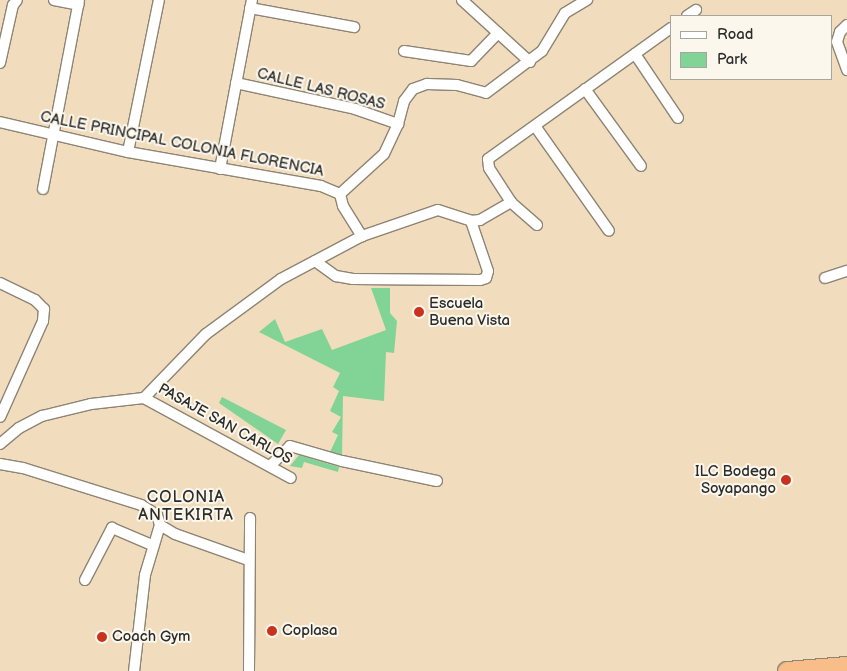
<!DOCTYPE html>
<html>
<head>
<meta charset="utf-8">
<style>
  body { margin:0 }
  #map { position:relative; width:847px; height:671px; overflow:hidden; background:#f1ddbd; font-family:"Balsamiq Sans",sans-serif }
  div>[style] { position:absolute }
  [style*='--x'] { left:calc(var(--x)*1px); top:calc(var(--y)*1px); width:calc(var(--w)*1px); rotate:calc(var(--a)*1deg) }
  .green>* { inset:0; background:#81d495 }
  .roads { filter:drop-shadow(1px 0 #8e8474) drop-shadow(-1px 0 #8e8474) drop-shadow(0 1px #8e8474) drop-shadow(0 -1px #8e8474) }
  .street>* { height:10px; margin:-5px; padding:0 5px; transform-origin:5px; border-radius:5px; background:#fff }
  .highway>* { height:18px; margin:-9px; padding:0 9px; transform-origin:9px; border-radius:9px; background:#f9bd89 }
  .dots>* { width:14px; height:14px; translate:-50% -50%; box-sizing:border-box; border:2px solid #fbf7ec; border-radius:50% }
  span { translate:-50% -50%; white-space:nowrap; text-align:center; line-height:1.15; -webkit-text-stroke:4px #fbf7ec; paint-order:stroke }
  .street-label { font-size:15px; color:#2b2b2b }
  .poi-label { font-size:15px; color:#2b2b2b }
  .left { translate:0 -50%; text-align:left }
  .right { translate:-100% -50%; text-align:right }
  .neighbourhood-label { font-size:16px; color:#2b2b2b; letter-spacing:1px }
  .legend { position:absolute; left:670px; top:15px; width:162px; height:65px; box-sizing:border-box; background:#fbf7ec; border:1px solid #a8a59f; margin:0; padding:6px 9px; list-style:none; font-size:15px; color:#2b2b2b }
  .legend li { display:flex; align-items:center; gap:10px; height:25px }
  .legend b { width:25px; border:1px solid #a8a59f }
</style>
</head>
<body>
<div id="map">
  <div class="green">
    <i style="clip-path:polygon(371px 288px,390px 288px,390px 313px,397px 321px,394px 353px,386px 352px,384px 401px,343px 396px,342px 458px,330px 452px,338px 435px,332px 432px,341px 417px,330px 411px,339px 391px,333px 387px,340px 373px,259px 332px,275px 319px,285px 342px,322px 329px,332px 350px,386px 330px)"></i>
    <i style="clip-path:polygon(222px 397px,286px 430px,278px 444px,219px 403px)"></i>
    <i style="clip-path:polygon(299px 455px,339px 467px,338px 472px,304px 462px,302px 468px,290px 466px)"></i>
  </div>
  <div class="roads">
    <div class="street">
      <i style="--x:54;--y:0;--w:25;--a:11"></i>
      <i style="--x:462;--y:0;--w:92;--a:42.4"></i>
      <i style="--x:250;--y:8;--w:106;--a:10.4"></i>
      <i style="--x:687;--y:16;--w:11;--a:-34"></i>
      <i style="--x:847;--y:25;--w:10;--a:135"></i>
      <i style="--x:840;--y:32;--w:10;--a:107"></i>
      <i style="--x:837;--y:42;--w:30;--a:70"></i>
      <i style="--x:404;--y:51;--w:68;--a:8.5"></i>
      <i style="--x:471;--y:61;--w:39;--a:-46"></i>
      <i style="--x:635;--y:54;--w:77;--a:56.1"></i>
      <i style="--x:0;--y:63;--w:59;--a:-77.4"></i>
      <i style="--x:13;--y:5;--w:6;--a:-51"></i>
      <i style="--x:236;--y:83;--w:122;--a:12.3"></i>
      <i style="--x:355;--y:109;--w:46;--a:19.2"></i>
      <i style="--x:585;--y:89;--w:95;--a:54"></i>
      <i style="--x:0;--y:122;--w:131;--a:13.2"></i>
      <i style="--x:128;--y:152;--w:196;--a:10"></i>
      <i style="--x:321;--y:186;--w:21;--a:23"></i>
      <i style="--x:340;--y:194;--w:12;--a:76"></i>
      <i style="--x:343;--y:206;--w:36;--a:58"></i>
      <i style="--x:535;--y:126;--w:128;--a:54.8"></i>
      <i style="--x:128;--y:152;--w:155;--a:-78.5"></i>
      <i style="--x:220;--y:169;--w:172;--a:-79.3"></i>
      <i style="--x:43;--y:189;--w:192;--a:-79.2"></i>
      <i style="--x:340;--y:194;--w:59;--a:-42.3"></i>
      <i style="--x:384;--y:154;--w:33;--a:-65"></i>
      <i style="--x:398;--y:124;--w:24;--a:-75"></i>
      <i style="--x:404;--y:101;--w:15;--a:-53"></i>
      <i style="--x:413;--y:89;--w:15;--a:-20"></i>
      <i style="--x:427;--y:84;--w:30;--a:2"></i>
      <i style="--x:457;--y:85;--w:30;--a:15"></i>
      <i style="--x:486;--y:93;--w:70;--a:-36.9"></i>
      <i style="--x:542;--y:51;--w:44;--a:-58.8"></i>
      <i style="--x:565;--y:13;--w:26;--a:-31"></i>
      <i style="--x:537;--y:225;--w:35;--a:-139"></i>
      <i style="--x:511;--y:202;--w:40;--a:-122.9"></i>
      <i style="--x:489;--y:168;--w:9;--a:-96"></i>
      <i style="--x:488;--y:159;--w:225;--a:-35.6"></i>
      <i style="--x:315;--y:261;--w:26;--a:36"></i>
      <i style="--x:336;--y:276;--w:17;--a:10"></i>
      <i style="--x:353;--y:279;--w:127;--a:0.5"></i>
      <i style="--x:480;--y:280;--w:6;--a:-18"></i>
      <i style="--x:486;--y:278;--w:7;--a:-74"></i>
      <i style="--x:488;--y:271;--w:53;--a:-108.8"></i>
      <i style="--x:825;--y:278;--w:23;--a:-18"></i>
      <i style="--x:0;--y:283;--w:39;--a:26"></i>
      <i style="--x:35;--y:300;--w:13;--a:45"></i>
      <i style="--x:44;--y:309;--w:12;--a:95"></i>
      <i style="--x:43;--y:321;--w:105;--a:114.1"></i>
      <i style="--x:144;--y:398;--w:167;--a:28.6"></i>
      <i style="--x:0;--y:444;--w:25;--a:-40"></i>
      <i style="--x:19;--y:428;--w:26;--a:-28"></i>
      <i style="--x:42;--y:416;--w:50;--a:-13.8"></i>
      <i style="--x:91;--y:404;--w:53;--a:-6.5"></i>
      <i style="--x:144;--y:398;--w:89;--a:-45.9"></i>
      <i style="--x:206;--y:334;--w:93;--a:-36.3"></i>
      <i style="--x:281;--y:279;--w:92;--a:-28"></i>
      <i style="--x:362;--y:236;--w:80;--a:-18.9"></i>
      <i style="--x:438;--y:210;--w:35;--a:18"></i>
      <i style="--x:471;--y:221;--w:9;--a:-6"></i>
      <i style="--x:480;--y:220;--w:36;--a:-30"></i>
      <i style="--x:0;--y:464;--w:23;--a:10"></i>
      <i style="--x:23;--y:468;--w:124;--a:17.4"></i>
      <i style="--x:141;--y:505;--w:19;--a:32"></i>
      <i style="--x:157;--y:515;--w:10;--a:73"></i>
      <i style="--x:160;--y:525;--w:52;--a:106.7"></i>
      <i style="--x:145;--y:575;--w:97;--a:96.5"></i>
      <i style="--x:270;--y:466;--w:28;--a:-45"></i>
      <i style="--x:290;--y:446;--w:54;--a:16.1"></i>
      <i style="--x:342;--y:461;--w:97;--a:11.9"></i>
      <i style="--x:160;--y:525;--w:17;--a:31"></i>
      <i style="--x:175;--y:534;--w:77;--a:19.6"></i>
      <i style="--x:85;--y:580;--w:59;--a:-62.6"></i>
      <i style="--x:112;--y:528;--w:43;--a:23"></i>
      <i style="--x:249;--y:671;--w:153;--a:-89.6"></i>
    </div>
    <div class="highway">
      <i style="--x:787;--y:671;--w:60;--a:-4.8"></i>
    </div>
  </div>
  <div class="dots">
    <i style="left:419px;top:312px;background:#c8321e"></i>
    <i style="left:786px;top:480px;background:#c8321e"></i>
    <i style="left:272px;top:631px;background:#c8321e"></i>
    <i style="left:102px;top:637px;background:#c8321e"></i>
  </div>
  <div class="street-label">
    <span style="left:321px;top:89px;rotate:14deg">CALLE LAS ROSAS</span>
    <span style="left:182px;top:144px;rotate:11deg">CALLE PRINCIPAL COLONIA FLORENCIA</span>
    <span style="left:225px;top:424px;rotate:29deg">PASAJE SAN CARLOS</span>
  </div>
  <div class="poi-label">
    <span class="left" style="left:429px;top:312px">Escuela<br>Buena Vista</span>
    <span class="right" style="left:776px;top:480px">ILC Bodega<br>Soyapango</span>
    <span class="left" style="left:282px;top:631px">Coplasa</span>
    <span class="left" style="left:112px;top:637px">Coach Gym</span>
  </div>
  <div class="neighbourhood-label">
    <span style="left:186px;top:507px">COLONIA<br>ANTEKIRTA</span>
  </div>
  <ul class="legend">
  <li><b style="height:6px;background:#fff"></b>Road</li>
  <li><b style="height:14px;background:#81d495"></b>Park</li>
  </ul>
</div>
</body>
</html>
